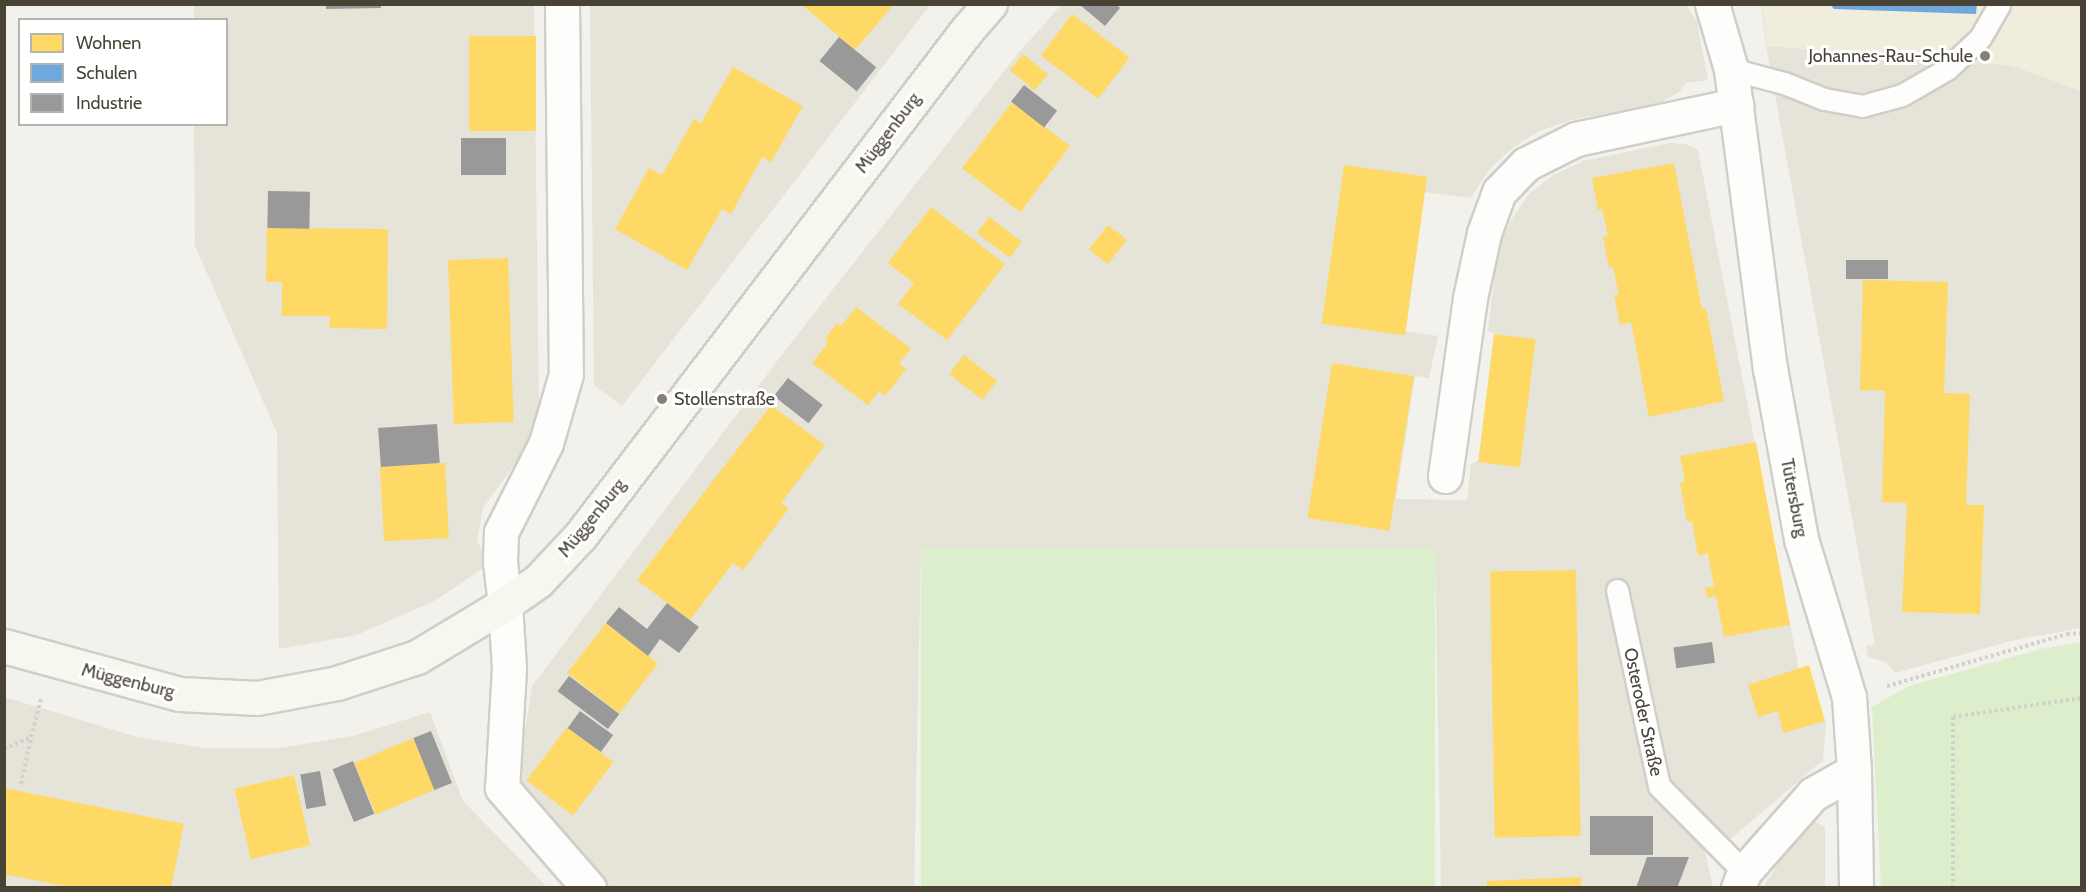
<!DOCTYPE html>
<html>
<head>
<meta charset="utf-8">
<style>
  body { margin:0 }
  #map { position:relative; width:2086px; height:892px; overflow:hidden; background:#f2f1eb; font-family:Cabin,sans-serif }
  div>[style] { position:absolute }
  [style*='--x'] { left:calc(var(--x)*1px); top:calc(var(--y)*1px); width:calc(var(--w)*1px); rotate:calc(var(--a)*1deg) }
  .residential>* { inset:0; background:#e6e3d8 }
  .education>* { inset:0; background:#f0eddd }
  .green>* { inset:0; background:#dceecb; transform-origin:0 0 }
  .homes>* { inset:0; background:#ffd966; transform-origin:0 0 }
  .schools>* { inset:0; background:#6fa8dc }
  .industry>* { inset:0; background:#999; transform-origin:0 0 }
  .path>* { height:4px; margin-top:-2px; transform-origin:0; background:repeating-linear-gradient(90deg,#d2d1ca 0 3px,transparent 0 6px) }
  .roads { filter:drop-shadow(2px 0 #d0cec8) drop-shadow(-2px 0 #d0cec8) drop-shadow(0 2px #d0cec8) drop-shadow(0 -2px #d0cec8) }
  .service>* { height:21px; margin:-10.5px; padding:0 10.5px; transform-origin:10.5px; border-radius:10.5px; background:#fdfdfc }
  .minor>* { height:33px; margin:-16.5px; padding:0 16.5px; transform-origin:16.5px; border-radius:16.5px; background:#fdfdfc }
  .secondary>* { height:33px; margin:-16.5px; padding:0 16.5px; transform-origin:16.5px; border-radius:16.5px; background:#f7f6ef }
  .dots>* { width:16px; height:16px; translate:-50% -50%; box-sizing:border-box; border:3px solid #fff; border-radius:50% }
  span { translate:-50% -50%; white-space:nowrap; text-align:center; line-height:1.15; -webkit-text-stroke:6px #fff; paint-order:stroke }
  .poi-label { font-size:18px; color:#494336 }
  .right { translate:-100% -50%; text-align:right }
  .left { translate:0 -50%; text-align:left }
  .street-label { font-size:18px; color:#494336 }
  .frame { position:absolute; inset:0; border:6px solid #494336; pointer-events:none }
  .legend { position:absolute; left:18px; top:18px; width:210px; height:108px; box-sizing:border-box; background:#fff; border:2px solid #b6b4af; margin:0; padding:8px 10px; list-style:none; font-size:18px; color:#494336 }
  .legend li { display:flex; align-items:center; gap:12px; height:30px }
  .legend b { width:30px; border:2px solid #b6b4af }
</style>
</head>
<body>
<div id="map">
  <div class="residential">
    <i style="clip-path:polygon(194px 5px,534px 5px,539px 415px,531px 441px,483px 508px,477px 541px,489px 564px,436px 600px,357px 635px,279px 649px,277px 433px,195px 246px,194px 125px,226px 124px,226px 20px,194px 19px)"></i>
    <i style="clip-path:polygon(590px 5px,930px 5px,622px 406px,594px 385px)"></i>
    <i style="clip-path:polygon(1061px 5px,1686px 5px,1697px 22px,1708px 80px,1686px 83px,1679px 92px,1658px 104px,1571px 120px,1537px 132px,1510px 150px,1488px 171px,1471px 198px,1424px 192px,1406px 331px,1438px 336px,1429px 378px,1415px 376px,1396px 499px,1467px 500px,1471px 464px,1481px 460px,1497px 334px,1488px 331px,1496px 264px,1502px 240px,1512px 219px,1529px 194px,1553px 175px,1584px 161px,1670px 143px,1685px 144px,1698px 150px,1799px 670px,1826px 722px,1823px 760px,1727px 842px,1705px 852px,1713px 887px,1441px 887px,1435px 552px,1242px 548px,921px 548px,914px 887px,609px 887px,517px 785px,532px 686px,787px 348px,1020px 51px)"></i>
    <i style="clip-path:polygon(1761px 5px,1763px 5px,1767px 46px,2011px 65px,2081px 91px,2081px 628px,2015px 640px,1895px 673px,1886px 662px,1868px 657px,1866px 646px,1875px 644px,1766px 46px)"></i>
    <i style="clip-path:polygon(4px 697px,137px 737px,206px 748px,280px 748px,353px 736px,430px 712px,463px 801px,547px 887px,5px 887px)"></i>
    <i style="clip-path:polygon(1806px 817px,1825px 827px,1825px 887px,1763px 888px)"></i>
  </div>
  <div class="education">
    <i style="clip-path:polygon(1763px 5px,2081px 5px,2081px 91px,2011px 65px,1766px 46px)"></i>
  </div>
  <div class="green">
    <i style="left:921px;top:548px;width:514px;height:339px"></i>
    <i style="clip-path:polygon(2081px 642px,2081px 887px,1881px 887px,1872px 707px,1909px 686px,2041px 649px)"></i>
  </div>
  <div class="homes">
    <i style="clip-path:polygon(801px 4px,894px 4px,855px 50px)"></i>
    <i style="left:1072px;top:14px;width:72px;height:52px;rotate:37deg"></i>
    <i style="left:469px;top:36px;width:67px;height:95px"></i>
    <i style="left:1023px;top:54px;width:32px;height:21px;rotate:39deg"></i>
    <i style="clip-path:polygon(733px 67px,803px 106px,771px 162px,762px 157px,731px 214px,722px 209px,687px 270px,615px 229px,649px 168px,662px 175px,694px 119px,701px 123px)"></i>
    <i style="left:1012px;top:102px;width:73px;height:83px;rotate:37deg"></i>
    <i style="clip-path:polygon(1674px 163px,1702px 309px,1706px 308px,1724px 401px,1649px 417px,1631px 322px,1620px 325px,1614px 295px,1619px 295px,1613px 267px,1609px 268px,1603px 237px,1608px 236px,1602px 209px,1598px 210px,1592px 178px)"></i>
    <i style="left:1344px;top:165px;width:84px;height:160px;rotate:8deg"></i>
    <i style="clip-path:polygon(931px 207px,1005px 264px,947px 340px,898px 304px,914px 283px,888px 263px)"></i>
    <i style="left:989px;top:217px;width:41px;height:20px;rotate:37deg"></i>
    <i style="left:1108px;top:225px;width:24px;height:31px;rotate:38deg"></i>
    <i style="clip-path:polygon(267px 228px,388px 229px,387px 329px,329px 328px,330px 316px,282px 316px,282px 282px,266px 282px)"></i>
    <i style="left:508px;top:258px;width:164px;height:60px;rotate:88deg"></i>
    <i style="clip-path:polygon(1863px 280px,1948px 282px,1944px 393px,1970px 394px,1966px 505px,1984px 505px,1980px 614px,1902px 612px,1907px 503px,1882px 502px,1885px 391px,1860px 390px)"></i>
    <i style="clip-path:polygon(856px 307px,911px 349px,899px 363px,906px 369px,885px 396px,879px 391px,868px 405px,812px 363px,828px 343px,825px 339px,837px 323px,841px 326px)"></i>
    <i style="left:1494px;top:334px;width:42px;height:129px;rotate:7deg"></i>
    <i style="left:964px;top:355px;width:42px;height:24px;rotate:38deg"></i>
    <i style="left:1332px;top:363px;width:83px;height:157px;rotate:9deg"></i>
    <i style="clip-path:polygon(771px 405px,825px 445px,781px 503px,789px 508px,743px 570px,733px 563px,690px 620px,637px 580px)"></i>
    <i style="clip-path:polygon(1756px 442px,1790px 625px,1724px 637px,1716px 596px,1707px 598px,1705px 588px,1714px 586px,1708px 553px,1698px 556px,1692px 521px,1687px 522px,1680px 483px,1685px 482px,1680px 456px)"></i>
    <i style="left:445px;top:463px;width:75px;height:65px;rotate:87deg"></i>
    <i style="left:1576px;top:570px;width:266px;height:86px;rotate:89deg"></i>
    <i style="left:606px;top:623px;width:66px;height:63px;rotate:38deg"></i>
    <i style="clip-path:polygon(1809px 665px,1825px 721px,1783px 733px,1778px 711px,1758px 717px,1748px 685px)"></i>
    <i style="left:567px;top:727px;width:58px;height:67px;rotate:37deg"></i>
    <i style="left:413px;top:738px;width:56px;height:64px;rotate:67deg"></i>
    <i style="left:294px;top:775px;width:72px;height:61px;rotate:77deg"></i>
    <i style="clip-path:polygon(4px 788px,184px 824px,171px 888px,73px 888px,4px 874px)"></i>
    <i style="clip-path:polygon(1581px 877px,1581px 888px,1487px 888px,1487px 881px)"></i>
  </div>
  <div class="schools">
    <i style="clip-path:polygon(1830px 4px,1977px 4px,1976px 14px,1834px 9px)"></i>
  </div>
  <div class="industry">
    <i style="clip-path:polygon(326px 4px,381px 4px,381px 8px,326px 9px)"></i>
    <i style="clip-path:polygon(1079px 4px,1116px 4px,1120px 8px,1105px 26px)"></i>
    <i style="left:839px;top:37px;width:48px;height:31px;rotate:39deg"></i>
    <i style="left:1024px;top:85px;width:42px;height:21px;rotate:38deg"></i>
    <i style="left:461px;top:138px;width:45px;height:37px"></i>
    <i style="left:268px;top:191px;width:42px;height:37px;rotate:1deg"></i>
    <i style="left:1846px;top:260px;width:42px;height:19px"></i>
    <i style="left:788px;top:378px;width:44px;height:23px;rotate:38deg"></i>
    <i style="left:437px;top:424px;width:39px;height:59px;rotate:86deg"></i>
    <i style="clip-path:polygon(667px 603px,699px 627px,679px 653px,660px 639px,648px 656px,606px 623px,619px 607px,647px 629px)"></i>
    <i style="left:1712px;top:642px;width:21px;height:39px;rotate:82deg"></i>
    <i style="left:569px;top:676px;width:63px;height:19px;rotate:37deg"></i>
    <i style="left:580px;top:711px;width:41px;height:21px;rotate:36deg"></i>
    <i style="left:431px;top:731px;width:56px;height:19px;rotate:68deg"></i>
    <i style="left:353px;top:761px;width:57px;height:22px;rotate:68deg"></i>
    <i style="left:320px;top:771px;width:35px;height:20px;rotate:80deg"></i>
    <i style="left:1590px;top:816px;width:63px;height:39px"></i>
    <i style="clip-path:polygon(1647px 857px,1689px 857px,1677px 888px,1636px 888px)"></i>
  </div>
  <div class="path">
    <i style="--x:1887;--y:686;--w:187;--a:-16.1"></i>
    <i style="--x:2067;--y:634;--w:15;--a:-4"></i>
    <i style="--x:4;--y:749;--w:30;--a:-24"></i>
    <i style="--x:31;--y:737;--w:39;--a:-75"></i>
    <i style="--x:21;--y:784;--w:47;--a:-77.7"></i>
    <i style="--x:1953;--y:888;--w:171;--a:-90"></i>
    <i style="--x:1953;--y:717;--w:130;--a:-8.4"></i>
  </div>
  <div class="roads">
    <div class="service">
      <i style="--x:1731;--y:69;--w:55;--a:14.8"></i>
      <i style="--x:1784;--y:83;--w:43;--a:21.8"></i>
      <i style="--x:1824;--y:99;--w:39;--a:10"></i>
      <i style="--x:1862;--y:106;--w:41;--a:-15.4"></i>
      <i style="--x:1902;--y:95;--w:52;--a:-30"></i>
      <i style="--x:1947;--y:69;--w:45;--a:-43.2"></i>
      <i style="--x:1980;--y:38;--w:39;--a:-60"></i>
      <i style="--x:1617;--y:590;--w:200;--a:77.9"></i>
      <i style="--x:1659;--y:786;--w:121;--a:45.3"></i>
    </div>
    <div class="minor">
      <i style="--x:562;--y:4;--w:370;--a:89.4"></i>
      <i style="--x:566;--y:374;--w:72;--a:106.2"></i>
      <i style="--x:546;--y:443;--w:100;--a:116.8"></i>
      <i style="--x:501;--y:532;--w:30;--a:92"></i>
      <i style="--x:500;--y:562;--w:42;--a:83.2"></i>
      <i style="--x:505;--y:604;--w:64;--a:86.4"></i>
      <i style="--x:509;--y:668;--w:120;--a:93.3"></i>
      <i style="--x:502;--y:788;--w:133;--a:49"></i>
      <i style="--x:1712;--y:4;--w:68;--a:73.7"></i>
      <i style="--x:1731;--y:69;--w:302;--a:82.6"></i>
      <i style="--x:1770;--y:368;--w:174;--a:79.7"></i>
      <i style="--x:1801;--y:539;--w:165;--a:73.1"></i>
      <i style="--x:1849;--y:697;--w:74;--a:86.1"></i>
      <i style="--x:1854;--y:771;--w:117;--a:89"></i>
      <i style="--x:1445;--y:476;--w:180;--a:-82"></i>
      <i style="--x:1470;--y:298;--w:66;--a:-77.8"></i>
      <i style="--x:1484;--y:233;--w:44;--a:-69.9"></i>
      <i style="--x:1499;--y:192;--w:39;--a:-46"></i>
      <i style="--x:1526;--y:164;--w:56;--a:-26.6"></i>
      <i style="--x:1576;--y:139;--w:164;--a:-12"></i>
      <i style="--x:1738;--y:888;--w:17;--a:-69"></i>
      <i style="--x:1744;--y:872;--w:104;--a:-48.5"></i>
      <i style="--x:1813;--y:794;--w:47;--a:-29.3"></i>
    </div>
    <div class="secondary">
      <i style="--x:4;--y:646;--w:182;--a:15.3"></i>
      <i style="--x:180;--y:694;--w:77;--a:3"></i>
      <i style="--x:257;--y:698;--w:81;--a:-10.6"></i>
      <i style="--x:337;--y:683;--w:84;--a:-18"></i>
      <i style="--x:417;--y:657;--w:103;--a:-31.1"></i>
      <i style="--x:505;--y:604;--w:40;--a:-34.9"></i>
      <i style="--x:538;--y:581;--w:63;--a:-46.9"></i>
      <i style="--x:581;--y:535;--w:636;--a:-52.61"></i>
      <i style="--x:967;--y:30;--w:35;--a:-49"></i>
    </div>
  </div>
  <div class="dots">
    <i style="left:1985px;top:56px;background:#848075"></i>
    <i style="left:662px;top:399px;background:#848075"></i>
  </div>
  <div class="poi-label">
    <span class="right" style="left:1973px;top:56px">Johannes-Rau-Schule</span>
    <span class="left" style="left:674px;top:399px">Stollenstraße</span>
  </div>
  <div class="street-label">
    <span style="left:888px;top:133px;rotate:-53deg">Müggenburg</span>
    <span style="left:1794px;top:498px;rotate:79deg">Tütersburg</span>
    <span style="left:592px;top:518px;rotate:-51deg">Müggenburg</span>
    <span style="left:128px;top:681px;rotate:14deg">Müggenburg</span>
    <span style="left:1643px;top:712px;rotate:78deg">Osteroder Straße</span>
  </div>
  <div class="frame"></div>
  <ul class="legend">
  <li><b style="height:16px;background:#ffd966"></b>Wohnen</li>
  <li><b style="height:16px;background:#6fa8dc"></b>Schulen</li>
  <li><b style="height:16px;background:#999"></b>Industrie</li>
  </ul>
</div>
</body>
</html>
